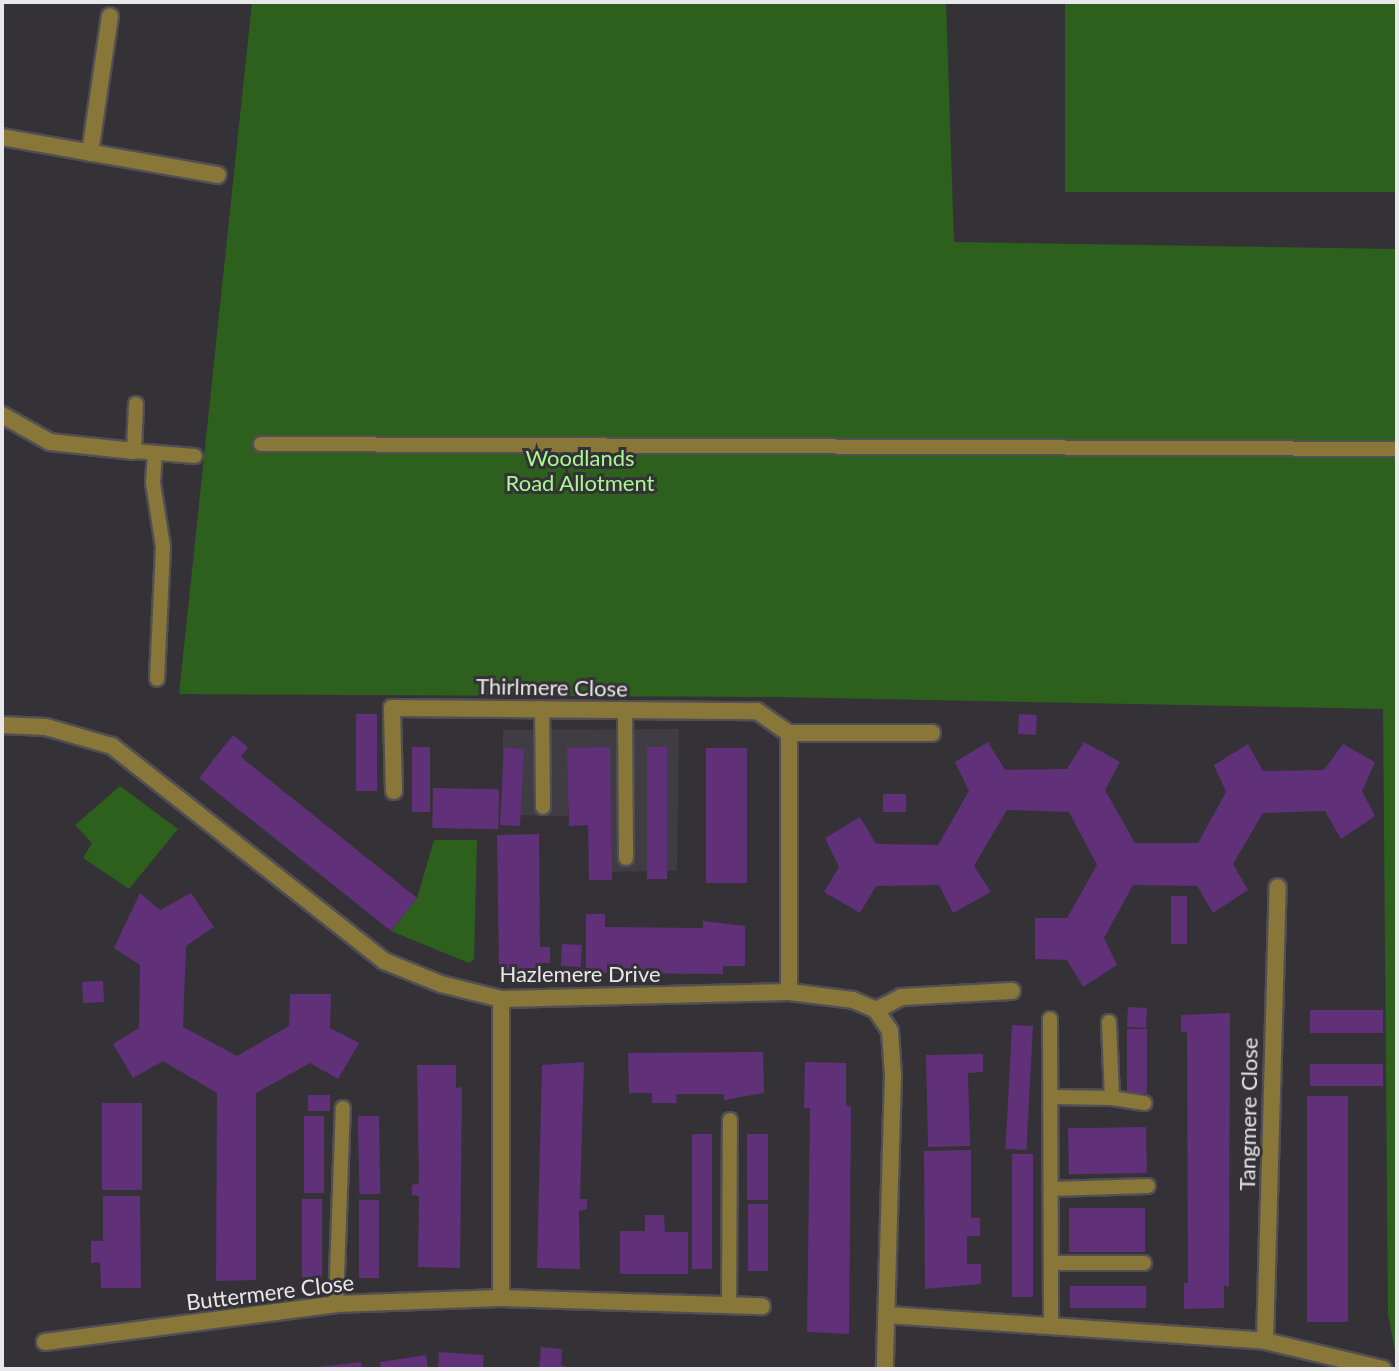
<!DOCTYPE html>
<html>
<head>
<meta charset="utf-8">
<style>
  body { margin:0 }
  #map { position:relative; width:1399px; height:1371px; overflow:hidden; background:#343236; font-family:Lato,sans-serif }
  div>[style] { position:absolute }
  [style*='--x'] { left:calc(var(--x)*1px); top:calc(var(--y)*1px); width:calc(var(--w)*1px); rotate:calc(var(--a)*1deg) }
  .built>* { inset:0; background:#403c43 }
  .green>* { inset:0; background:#2d5f1d; transform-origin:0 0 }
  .building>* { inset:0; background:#603079; transform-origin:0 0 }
  .roads { filter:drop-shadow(2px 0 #514f53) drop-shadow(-2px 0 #514f53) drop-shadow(0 2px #514f53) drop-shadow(0 -2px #514f53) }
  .lane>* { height:14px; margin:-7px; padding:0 7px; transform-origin:7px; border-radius:7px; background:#89773a }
  .street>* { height:16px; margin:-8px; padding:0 8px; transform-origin:8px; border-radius:8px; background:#89773a }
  span { translate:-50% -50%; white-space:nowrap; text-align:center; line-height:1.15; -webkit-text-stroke:6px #343236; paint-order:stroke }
  .park-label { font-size:22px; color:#a8f892 }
  .street-label { font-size:22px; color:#e8e7e9 }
  .frame { position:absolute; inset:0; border:4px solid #e8e7e9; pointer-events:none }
</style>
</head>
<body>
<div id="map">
  <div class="built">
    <i style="clip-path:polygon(679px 729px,677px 871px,591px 872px,590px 808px,568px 808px,568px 816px,503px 815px,503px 730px)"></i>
  </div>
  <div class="green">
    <i style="clip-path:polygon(252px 2px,946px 2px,954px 242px,1397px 249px,1397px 1361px,1388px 1314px,1383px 709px,775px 697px,179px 694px)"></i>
    <i style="left:1065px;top:2px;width:332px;height:190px"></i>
    <i style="clip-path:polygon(120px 786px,178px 829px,129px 889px,83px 858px,92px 843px,75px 825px)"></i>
    <i style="clip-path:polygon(434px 840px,477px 840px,474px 960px,469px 963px,391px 931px,417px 898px)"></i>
  </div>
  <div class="building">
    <i style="left:356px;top:714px;width:21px;height:77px"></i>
    <i style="left:1019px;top:714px;width:18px;height:20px;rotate:3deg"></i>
    <i style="clip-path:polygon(233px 735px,248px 747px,241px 757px,417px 898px,391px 931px,199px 778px)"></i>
    <i style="clip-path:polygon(988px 742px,1005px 770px,1067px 769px,1084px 742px,1120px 762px,1105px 790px,1135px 843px,1198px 843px,1226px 792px,1214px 765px,1248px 744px,1263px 771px,1324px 770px,1343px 744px,1375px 762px,1362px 791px,1375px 816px,1341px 839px,1325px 811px,1263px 813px,1233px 864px,1248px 890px,1213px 913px,1197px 886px,1133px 885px,1104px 938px,1117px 965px,1083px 987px,1067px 960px,1035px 959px,1035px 918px,1067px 918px,1097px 865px,1069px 812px,1007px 810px,974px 866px,991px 892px,953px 913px,939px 885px,876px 886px,860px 913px,824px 892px,839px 867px,825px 838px,860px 817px,876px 844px,938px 845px,969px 791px,955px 762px)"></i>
    <i style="left:412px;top:747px;width:18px;height:65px"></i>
    <i style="clip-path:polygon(610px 747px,612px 880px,589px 880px,588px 825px,569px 826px,567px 748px)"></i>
    <i style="left:647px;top:747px;width:20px;height:132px"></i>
    <i style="left:504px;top:748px;width:20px;height:77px;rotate:3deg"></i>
    <i style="left:706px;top:748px;width:41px;height:135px"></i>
    <i style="left:433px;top:788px;width:66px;height:40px;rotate:1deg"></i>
    <i style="left:883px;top:794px;width:23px;height:18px"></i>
    <i style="clip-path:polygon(539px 834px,540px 947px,550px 947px,550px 963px,539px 963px,539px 969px,499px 970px,497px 835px)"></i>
    <i style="clip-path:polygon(140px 893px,160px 910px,191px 893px,214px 927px,186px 946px,183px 1027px,237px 1056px,289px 1026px,290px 994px,331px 994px,330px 1028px,359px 1043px,338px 1079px,310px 1063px,256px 1093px,256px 1280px,216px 1281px,217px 1093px,163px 1061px,133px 1078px,113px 1044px,139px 1028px,140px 965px,114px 948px)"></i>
    <i style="left:1171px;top:896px;width:16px;height:48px"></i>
    <i style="clip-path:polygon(586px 914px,605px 914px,605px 927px,703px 928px,703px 921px,745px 926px,745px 966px,723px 966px,723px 974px,586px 973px)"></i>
    <i style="left:562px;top:944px;width:20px;height:22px;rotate:3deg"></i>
    <i style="left:103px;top:981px;width:21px;height:21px;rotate:87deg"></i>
    <i style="left:1128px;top:1007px;width:19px;height:20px;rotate:3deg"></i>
    <i style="left:1310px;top:1010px;width:73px;height:23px"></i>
    <i style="clip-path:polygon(1230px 1013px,1229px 1287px,1224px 1285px,1224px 1308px,1184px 1309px,1184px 1283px,1188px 1283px,1187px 1032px,1181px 1032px,1181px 1015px)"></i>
    <i style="left:1012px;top:1025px;width:21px;height:124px;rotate:3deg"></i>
    <i style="left:1127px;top:1029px;width:20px;height:64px"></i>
    <i style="clip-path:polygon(763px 1052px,764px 1093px,724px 1100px,724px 1094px,676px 1094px,677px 1103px,652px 1103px,652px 1093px,629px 1093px,628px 1053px)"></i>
    <i style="clip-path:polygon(983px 1054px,983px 1072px,968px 1073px,970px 1146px,928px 1147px,926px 1055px)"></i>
    <i style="clip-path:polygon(584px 1062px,580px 1199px,587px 1199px,587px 1209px,579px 1211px,580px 1269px,537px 1268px,542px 1065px)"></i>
    <i style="clip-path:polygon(805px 1062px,846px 1063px,846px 1105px,851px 1107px,849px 1334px,807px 1332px,810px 1108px,804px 1108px)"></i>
    <i style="left:1310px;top:1064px;width:73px;height:22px"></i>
    <i style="clip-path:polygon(417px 1065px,456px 1065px,456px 1088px,462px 1087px,460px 1268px,418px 1267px,419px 1196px,412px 1195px,412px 1185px,419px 1183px)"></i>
    <i style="left:308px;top:1095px;width:22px;height:16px"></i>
    <i style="left:1307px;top:1096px;width:41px;height:226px"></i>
    <i style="left:102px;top:1103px;width:40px;height:87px"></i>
    <i style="left:304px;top:1116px;width:20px;height:77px"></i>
    <i style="left:379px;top:1116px;width:78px;height:21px;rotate:89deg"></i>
    <i style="left:1146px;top:1127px;width:46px;height:78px;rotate:89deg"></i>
    <i style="left:692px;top:1134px;width:20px;height:135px"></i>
    <i style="left:747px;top:1134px;width:21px;height:66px"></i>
    <i style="clip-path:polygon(971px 1150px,971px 1218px,980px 1218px,980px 1236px,967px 1236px,967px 1264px,981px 1264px,981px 1284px,925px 1289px,924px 1151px)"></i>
    <i style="left:1012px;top:1154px;width:21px;height:143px"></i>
    <i style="clip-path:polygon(103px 1196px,140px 1196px,141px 1288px,101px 1288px,100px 1262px,91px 1263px,91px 1241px,103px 1241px)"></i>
    <i style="left:302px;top:1199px;width:20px;height:78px"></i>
    <i style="left:359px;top:1200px;width:20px;height:78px"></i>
    <i style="left:748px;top:1204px;width:20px;height:67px"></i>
    <i style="left:1069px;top:1208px;width:76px;height:44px"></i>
    <i style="clip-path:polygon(645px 1215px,664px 1215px,665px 1232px,688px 1232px,688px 1274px,620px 1274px,620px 1231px,645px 1231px)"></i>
    <i style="left:1070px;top:1286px;width:76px;height:22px"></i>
    <i style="clip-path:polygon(541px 1347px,562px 1349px,561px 1365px,575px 1369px,539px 1369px)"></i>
    <i style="clip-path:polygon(439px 1352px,484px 1355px,483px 1369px,438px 1369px)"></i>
    <i style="clip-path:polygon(426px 1355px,428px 1369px,381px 1369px,380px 1362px)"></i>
    <i style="clip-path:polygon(361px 1362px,362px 1369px,317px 1369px,317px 1367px)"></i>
  </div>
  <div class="roads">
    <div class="lane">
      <i style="--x:136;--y:404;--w:47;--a:92.4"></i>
      <i style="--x:134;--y:451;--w:61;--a:4.7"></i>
      <i style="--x:261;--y:444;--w:1136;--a:0.25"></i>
      <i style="--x:155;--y:453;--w:30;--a:94"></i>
      <i style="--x:153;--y:483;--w:65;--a:81.1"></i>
      <i style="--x:163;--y:547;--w:132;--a:92.6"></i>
      <i style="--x:542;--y:708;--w:99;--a:89.4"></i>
      <i style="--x:625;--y:710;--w:148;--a:89.6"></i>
      <i style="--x:1050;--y:1019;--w:304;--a:89.8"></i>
      <i style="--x:1054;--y:1097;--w:58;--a:1"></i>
      <i style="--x:1112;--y:1098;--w:76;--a:-92.3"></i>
      <i style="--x:1112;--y:1098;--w:33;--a:9"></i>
      <i style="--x:1053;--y:1189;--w:95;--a:-1.8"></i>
      <i style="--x:1052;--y:1263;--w:92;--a:0"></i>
      <i style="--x:336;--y:1304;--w:196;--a:-88"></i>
      <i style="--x:729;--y:1305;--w:185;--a:-89.7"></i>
    </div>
    <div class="street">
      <i style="--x:2;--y:137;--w:219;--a:10"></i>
      <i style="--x:90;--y:153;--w:138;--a:-81.7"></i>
      <i style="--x:2;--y:415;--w:55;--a:29.4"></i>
      <i style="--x:50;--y:442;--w:84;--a:6.1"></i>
      <i style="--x:2;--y:725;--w:44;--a:2.6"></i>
      <i style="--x:46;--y:727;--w:69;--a:16.1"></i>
      <i style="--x:112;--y:746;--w:347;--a:38.3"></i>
      <i style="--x:384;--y:961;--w:61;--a:22"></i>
      <i style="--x:441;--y:984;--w:62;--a:14"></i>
      <i style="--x:501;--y:999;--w:288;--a:-1.4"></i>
      <i style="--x:789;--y:992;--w:64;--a:7.1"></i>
      <i style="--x:853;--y:1000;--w:25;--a:23"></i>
      <i style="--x:876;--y:1010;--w:25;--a:56"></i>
      <i style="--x:890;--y:1031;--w:44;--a:86.1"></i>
      <i style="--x:893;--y:1075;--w:294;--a:91.6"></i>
      <i style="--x:394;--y:791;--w:83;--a:-91.4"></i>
      <i style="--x:392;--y:708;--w:365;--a:0.5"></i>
      <i style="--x:757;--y:711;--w:39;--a:35"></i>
      <i style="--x:789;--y:733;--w:143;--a:0"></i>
      <i style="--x:789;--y:992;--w:259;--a:-90"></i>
      <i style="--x:501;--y:999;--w:299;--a:90"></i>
      <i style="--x:876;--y:1010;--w:28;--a:-27"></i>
      <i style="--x:901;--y:997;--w:111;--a:-3.1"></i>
      <i style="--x:888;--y:1315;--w:378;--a:3.9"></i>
      <i style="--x:1265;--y:1341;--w:121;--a:13.3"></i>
      <i style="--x:1265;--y:1341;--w:454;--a:-88.4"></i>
      <i style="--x:45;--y:1342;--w:293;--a:-7.4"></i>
      <i style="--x:336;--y:1304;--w:165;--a:-2.1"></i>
      <i style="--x:501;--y:1298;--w:261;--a:1.8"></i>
    </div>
  </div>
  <div class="park-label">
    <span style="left:580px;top:470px">Woodlands<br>Road Allotment</span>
  </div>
  <div class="street-label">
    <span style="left:552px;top:687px;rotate:1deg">Thirlmere Close</span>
    <span style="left:580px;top:974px">Hazlemere Drive</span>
    <span style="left:1248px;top:1114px;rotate:-89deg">Tangmere Close</span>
    <span style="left:270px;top:1292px;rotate:-7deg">Buttermere Close</span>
  </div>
  <div class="frame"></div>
</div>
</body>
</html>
